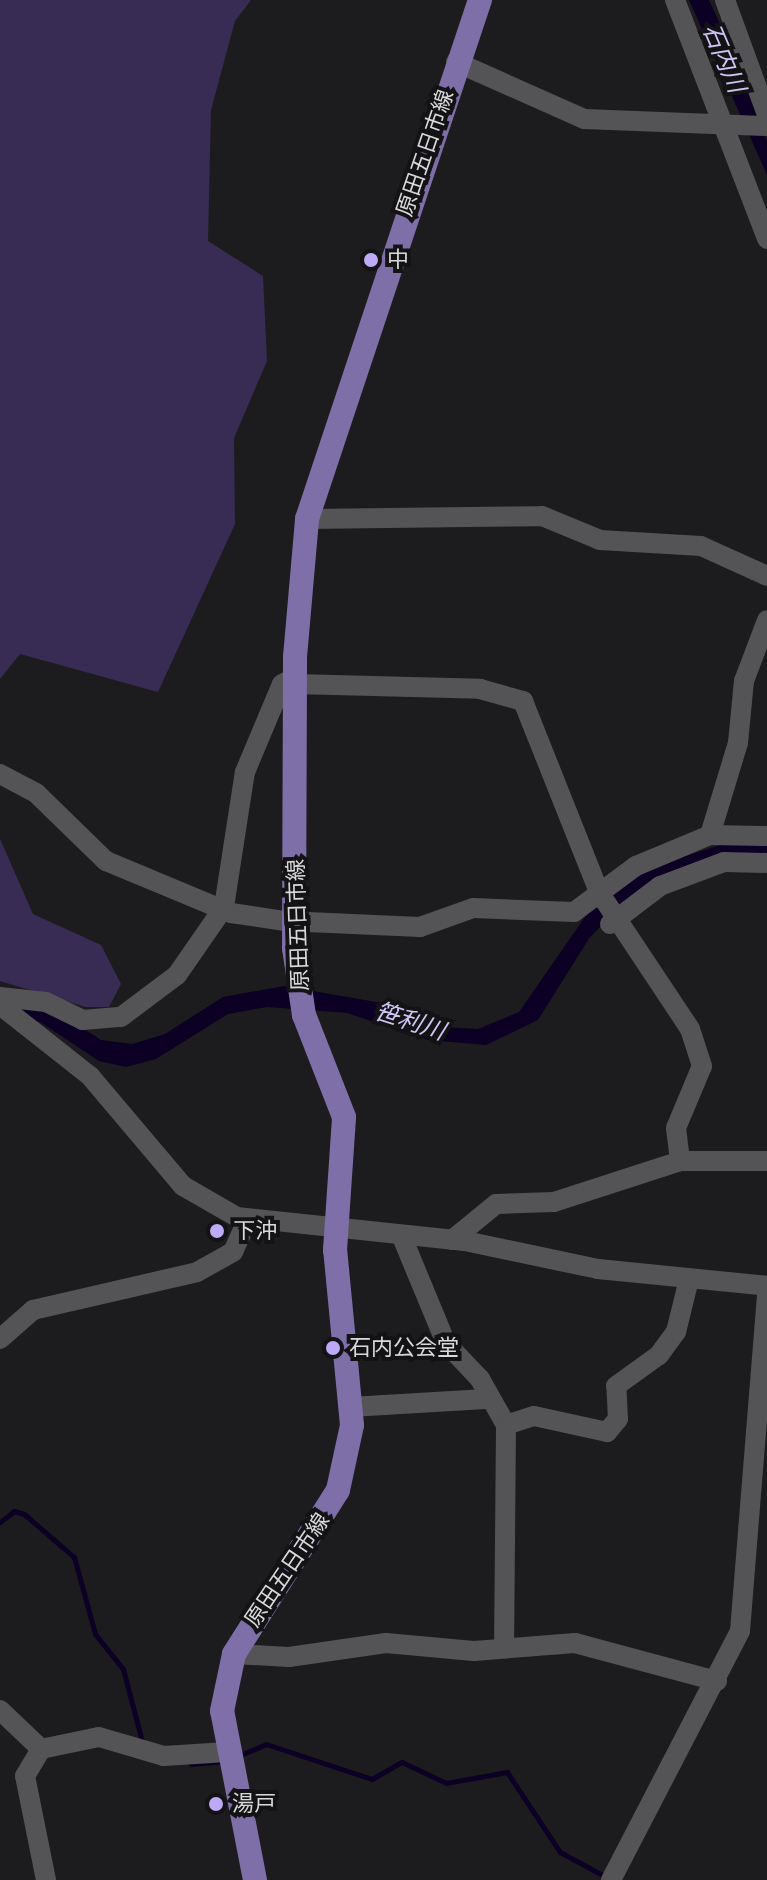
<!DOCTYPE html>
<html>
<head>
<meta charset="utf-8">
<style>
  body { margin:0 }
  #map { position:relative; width:767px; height:1880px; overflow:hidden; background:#1c1c1e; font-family:Figtree,"Noto Sans JP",sans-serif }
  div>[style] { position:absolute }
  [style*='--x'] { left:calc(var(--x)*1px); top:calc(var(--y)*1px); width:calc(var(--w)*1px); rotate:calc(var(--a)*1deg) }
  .green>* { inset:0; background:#382c54 }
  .water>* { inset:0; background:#0c0024 }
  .stream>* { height:5px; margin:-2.5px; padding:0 2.5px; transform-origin:2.5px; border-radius:2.5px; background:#0c0024 }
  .minor>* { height:20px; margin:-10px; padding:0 10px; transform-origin:10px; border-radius:10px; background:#545457 }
  .major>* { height:24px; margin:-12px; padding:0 12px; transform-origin:12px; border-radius:12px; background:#7f6fa9 }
  .dots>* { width:22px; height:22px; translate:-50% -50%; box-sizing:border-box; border:4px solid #131315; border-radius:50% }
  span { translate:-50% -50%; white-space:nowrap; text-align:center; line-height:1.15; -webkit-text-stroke:8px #131315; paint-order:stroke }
  .street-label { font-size:22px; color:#d9d9db }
  .poi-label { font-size:22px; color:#d9d9db }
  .left { translate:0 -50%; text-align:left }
  .water-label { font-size:24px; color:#cfc4f4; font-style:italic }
</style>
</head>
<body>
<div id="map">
  <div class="green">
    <i style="clip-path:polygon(0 0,251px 0,235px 21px,211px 110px,208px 241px,263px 276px,267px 361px,234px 438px,235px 524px,158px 692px,20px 654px,0 679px)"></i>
    <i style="clip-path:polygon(0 839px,33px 914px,101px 945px,121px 984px,109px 1007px,86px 1007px,0 981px)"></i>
  </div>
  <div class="water">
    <i style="clip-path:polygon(689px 0,709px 0,746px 81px,767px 141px,767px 175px)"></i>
    <i style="clip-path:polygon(739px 839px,767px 842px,767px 860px,746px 856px,618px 910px,590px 937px,538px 1020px,486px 1045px,428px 1040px,347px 1013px,267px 1007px,228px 1014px,156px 1059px,126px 1067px,99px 1061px,40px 1022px,0 1016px,0 1004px,54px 1009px,101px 1040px,132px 1044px,165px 1034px,223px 997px,284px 986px,405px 1007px,444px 1027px,478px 1029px,519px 1012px,594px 904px,642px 870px)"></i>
  </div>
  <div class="stream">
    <i style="--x:0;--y:1522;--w:18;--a:-38"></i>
    <i style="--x:14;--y:1511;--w:10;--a:17"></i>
    <i style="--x:24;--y:1514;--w:66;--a:40.7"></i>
    <i style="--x:74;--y:1557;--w:80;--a:74.7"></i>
    <i style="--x:95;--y:1634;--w:45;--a:51.3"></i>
    <i style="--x:123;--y:1669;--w:79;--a:75.3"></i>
    <i style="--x:238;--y:1756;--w:30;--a:-23"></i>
    <i style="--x:266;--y:1744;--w:112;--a:18.3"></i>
    <i style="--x:372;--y:1779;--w:34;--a:-30"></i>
    <i style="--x:402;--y:1762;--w:49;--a:25.5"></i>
    <i style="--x:446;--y:1783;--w:62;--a:-10.2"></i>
    <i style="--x:507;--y:1772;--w:96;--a:56.5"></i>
    <i style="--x:560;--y:1852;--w:55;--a:28.4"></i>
    <i style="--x:191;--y:1764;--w:34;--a:-5"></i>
  </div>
  <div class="minor">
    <i style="--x:675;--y:0;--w:256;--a:68.9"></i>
    <i style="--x:725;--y:0;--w:122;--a:69.9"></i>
    <i style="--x:456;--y:62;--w:140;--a:24"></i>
    <i style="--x:584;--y:119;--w:183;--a:2.2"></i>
    <i style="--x:307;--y:519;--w:235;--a:-0.7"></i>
    <i style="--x:542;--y:516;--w:63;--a:22.5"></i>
    <i style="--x:600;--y:540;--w:101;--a:3.4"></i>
    <i style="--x:701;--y:546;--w:72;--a:24.4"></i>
    <i style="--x:295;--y:684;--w:185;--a:1.5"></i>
    <i style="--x:480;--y:689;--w:45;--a:15.6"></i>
    <i style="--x:523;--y:701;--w:206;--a:68.3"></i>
    <i style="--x:599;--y:892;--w:164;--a:56.4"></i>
    <i style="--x:690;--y:1029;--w:39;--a:72"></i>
    <i style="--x:702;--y:1066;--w:67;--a:112.8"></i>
    <i style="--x:676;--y:1128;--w:33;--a:83"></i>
    <i style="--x:0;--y:774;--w:41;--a:27.8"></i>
    <i style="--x:36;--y:793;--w:98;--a:44.2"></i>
    <i style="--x:106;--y:861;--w:135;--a:22.6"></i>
    <i style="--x:231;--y:913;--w:55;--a:8.4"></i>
    <i style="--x:285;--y:921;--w:135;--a:2.5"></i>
    <i style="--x:420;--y:927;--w:56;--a:-19.7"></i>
    <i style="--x:473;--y:908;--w:101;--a:2.3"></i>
    <i style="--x:574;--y:912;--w:77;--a:-36.6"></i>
    <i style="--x:636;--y:866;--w:80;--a:-22.7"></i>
    <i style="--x:710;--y:835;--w:57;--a:1"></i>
    <i style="--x:710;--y:835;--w:96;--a:-73.1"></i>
    <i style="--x:738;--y:743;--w:62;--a:-84.5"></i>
    <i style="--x:744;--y:681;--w:65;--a:-69.3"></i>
    <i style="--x:610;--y:924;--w:63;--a:-37.2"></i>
    <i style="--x:660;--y:886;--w:68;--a:-20.6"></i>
    <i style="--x:724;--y:862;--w:43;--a:1.3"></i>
    <i style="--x:0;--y:997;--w:46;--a:6.2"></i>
    <i style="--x:46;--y:1002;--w:41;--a:25.9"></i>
    <i style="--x:83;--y:1020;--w:38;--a:-5"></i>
    <i style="--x:121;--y:1017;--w:70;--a:-36.9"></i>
    <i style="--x:177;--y:975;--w:83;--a:-55.3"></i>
    <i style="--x:224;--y:907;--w:137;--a:-81.2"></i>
    <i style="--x:245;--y:772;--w:95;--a:-67.2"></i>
    <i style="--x:282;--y:684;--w:15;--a:-28"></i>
    <i style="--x:0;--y:1005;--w:115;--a:38.3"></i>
    <i style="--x:90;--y:1076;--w:144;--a:49.8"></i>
    <i style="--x:183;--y:1186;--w:62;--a:29.9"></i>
    <i style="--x:237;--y:1217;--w:229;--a:6"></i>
    <i style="--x:465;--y:1241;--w:136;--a:11.9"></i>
    <i style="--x:598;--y:1269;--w:170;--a:5.7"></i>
    <i style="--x:402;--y:1237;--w:115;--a:67.5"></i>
    <i style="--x:446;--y:1343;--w:50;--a:46.6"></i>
    <i style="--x:480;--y:1379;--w:53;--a:60.5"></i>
    <i style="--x:506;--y:1425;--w:219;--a:90.5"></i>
    <i style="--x:452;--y:1240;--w:57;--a:-39.3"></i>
    <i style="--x:496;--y:1204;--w:58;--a:-2"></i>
    <i style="--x:554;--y:1202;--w:133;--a:-18"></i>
    <i style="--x:680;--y:1161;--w:87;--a:0"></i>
    <i style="--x:0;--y:1339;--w:44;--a:-41.3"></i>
    <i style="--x:33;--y:1310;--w:168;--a:-13"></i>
    <i style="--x:197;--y:1272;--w:41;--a:-29.1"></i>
    <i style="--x:233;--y:1252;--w:35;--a:-66"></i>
    <i style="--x:350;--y:1407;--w:136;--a:-3.4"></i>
    <i style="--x:506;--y:1425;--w:29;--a:-18"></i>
    <i style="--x:534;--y:1416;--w:75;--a:12.4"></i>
    <i style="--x:607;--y:1432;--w:17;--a:-50"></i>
    <i style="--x:618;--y:1419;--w:33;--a:-93"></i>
    <i style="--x:616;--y:1386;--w:53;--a:-35.8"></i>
    <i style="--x:659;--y:1355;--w:29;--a:-54"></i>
    <i style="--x:676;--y:1332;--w:55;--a:-76.2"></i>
    <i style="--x:234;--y:1654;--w:55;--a:3.1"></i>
    <i style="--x:289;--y:1657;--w:98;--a:-8.2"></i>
    <i style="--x:386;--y:1643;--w:88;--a:5.2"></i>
    <i style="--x:474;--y:1651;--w:101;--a:-4.5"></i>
    <i style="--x:575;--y:1643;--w:147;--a:15"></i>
    <i style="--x:0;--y:1710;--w:57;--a:43.6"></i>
    <i style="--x:46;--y:1880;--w:106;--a:-101.4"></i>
    <i style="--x:25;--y:1776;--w:31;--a:-59"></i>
    <i style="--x:41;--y:1749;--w:59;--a:-11.7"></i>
    <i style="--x:99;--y:1737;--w:68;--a:16.3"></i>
    <i style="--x:164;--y:1756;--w:63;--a:-3.6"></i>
    <i style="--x:611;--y:1880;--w:280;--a:-62.6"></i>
    <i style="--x:740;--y:1631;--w:338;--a:-85.4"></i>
  </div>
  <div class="major">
    <i style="--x:255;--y:1880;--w:172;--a:-101"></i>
    <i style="--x:222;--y:1711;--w:58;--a:-78.1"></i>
    <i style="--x:234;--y:1654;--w:194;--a:-57.6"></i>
    <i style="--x:338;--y:1490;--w:66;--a:-77.8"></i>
    <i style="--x:352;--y:1425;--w:176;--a:-95.5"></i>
    <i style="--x:335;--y:1250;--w:133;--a:-86.1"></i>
    <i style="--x:344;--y:1117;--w:110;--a:-111.4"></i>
    <i style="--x:304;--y:1015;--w:68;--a:-98.5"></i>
    <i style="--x:294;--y:948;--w:291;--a:-89.8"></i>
    <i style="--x:295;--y:657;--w:139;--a:-85"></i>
    <i style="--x:307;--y:519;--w:547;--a:-71.57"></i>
  </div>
  <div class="dots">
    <i style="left:371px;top:260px;background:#bda9f5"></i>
    <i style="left:217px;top:1231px;background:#bda9f5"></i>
    <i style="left:333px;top:1348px;background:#bda9f5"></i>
    <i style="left:216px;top:1804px;background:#bda9f5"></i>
  </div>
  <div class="street-label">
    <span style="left:425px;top:153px;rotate:-71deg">原田五日市線</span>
    <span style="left:298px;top:925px;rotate:-92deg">原田五日市線</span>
    <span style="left:287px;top:1570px;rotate:-56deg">原田五日市線</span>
  </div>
  <div class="poi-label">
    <span class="left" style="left:387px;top:260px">中</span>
    <span class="left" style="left:233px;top:1231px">下沖</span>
    <span class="left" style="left:349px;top:1348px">石内公会堂</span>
    <span class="left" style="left:232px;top:1804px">湯戸</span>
  </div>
  <div class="water-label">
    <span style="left:724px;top:58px;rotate:67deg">石内川</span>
    <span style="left:410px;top:1021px;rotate:18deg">笹利川</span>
  </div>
</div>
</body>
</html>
